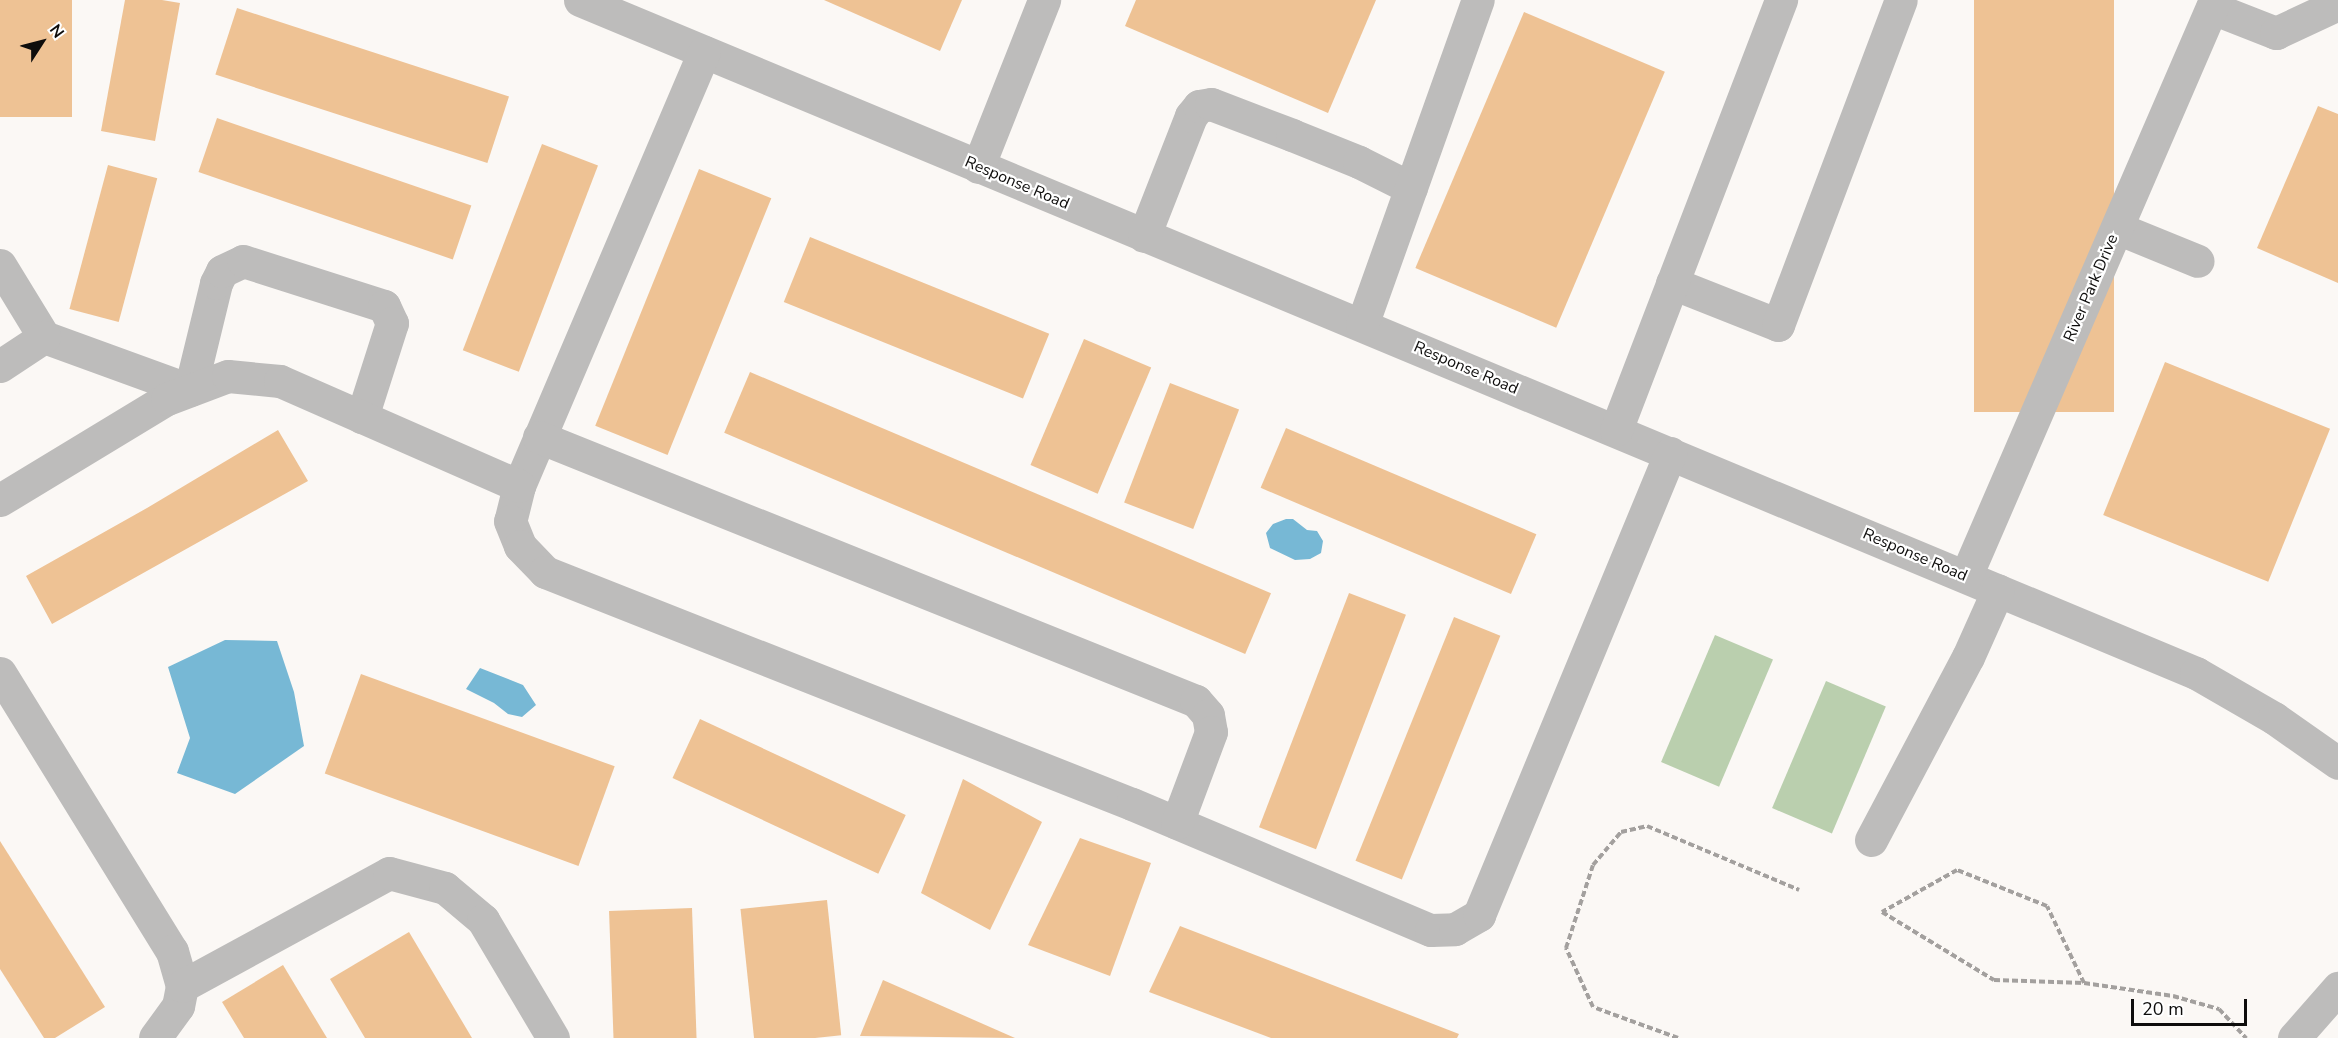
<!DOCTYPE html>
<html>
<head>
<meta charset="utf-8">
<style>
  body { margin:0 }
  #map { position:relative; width:2338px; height:1038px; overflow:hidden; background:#fbf8f5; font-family:"Nunito Sans",sans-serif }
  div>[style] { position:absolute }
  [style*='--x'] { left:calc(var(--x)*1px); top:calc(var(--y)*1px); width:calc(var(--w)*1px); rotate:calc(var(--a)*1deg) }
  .green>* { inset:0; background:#bacfae; transform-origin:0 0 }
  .water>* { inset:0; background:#77b8d5 }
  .building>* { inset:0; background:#eec294; transform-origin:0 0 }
  .path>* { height:4px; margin-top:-2px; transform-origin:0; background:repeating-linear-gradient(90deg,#a3a09e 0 6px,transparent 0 9px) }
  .minor>* { height:33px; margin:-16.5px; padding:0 16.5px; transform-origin:16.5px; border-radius:16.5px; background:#bdbcbb }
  span { translate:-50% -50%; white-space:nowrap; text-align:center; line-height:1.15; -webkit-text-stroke:4.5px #fff; paint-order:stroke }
  .street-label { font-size:16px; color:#0e0d0c }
  .north { position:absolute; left:12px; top:12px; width:60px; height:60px; -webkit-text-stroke:4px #fff; paint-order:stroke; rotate:54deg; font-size:16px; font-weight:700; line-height:24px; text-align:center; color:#0e0d0c }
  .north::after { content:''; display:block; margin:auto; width:21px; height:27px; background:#0e0d0c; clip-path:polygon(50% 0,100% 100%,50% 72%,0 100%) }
  .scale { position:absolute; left:2131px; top:999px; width:116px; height:27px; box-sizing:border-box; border:3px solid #0e0d0c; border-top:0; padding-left:8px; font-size:18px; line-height:21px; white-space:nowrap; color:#0e0d0c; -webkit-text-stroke:4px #fff; paint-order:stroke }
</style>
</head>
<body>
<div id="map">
  <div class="green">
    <i style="left:1715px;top:635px;width:63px;height:138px;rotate:23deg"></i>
    <i style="left:1826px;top:681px;width:65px;height:138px;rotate:23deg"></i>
  </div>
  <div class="water">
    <i style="clip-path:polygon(1286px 519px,1293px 519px,1307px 530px,1317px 531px,1323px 541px,1321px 553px,1310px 559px,1295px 560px,1270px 548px,1266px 533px,1273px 524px)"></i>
    <i style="clip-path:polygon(225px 640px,277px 641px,294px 692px,304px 746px,235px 794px,177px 773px,190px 738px,168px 667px)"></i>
    <i style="clip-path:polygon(480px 668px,523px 685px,536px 705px,522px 717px,508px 714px,494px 703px,466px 689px)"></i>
  </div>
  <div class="building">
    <i style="left:0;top:0;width:72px;height:117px"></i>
    <i style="clip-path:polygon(125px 0,162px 0,180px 3px,155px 141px,101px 131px)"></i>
    <i style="clip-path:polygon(824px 0,962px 0,940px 51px)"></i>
    <i style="clip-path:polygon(1136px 0,1376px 0,1328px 113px,1125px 26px)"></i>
    <i style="left:1974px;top:0;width:140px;height:412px"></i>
    <i style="left:237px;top:8px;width:286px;height:70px;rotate:18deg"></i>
    <i style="left:1524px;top:12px;width:153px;height:278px;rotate:23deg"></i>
    <i style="clip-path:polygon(2318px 106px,2338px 114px,2338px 283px,2257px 248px)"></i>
    <i style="left:217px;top:118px;width:269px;height:57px;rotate:19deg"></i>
    <i style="left:542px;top:144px;width:60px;height:221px;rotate:21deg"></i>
    <i style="left:108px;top:165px;width:51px;height:149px;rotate:15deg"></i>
    <i style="left:699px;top:169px;width:78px;height:277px;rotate:22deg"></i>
    <i style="left:810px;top:237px;width:258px;height:70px;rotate:22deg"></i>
    <i style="left:1084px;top:339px;width:73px;height:137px;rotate:23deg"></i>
    <i style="left:2165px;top:362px;width:178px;height:165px;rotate:22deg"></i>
    <i style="left:750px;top:372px;width:566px;height:66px;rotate:23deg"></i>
    <i style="left:1170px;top:383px;width:74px;height:128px;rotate:21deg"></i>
    <i style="left:1286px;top:428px;width:272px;height:65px;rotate:23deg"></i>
    <i style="clip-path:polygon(278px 430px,308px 481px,52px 624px,26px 576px,147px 508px)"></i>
    <i style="left:1349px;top:593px;width:61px;height:251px;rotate:21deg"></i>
    <i style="left:1454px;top:617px;width:50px;height:263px;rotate:22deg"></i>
    <i style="left:361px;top:674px;width:270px;height:106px;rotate:20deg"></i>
    <i style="left:700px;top:719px;width:227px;height:65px;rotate:25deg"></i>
    <i style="clip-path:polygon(963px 779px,1042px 822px,990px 930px,921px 893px)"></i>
    <i style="clip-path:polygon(1080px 838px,1151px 863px,1110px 976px,1028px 945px)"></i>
    <i style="clip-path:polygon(0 841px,105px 1007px,55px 1038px,44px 1038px,0 969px)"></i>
    <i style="left:827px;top:900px;width:136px;height:87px;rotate:84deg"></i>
    <i style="left:692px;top:908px;width:130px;height:83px;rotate:88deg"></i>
    <i style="clip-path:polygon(1180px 926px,1459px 1034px,1457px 1038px,1271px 1038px,1149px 992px)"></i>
    <i style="clip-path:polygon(409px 932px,472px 1038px,365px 1038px,330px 979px)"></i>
    <i style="clip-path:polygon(283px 965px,327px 1038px,244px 1038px,222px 1002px)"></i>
    <i style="clip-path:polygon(883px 980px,1015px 1038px,860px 1036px)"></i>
  </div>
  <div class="path">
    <i style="--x:2084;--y:983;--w:85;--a:-115.7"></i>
    <i style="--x:2047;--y:906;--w:97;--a:-158.2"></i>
    <i style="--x:1957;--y:870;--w:86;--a:150.8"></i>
    <i style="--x:1882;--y:912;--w:131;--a:31.3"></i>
    <i style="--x:1994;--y:980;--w:90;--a:1.9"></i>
    <i style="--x:2084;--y:983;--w:90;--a:8.3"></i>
    <i style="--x:2173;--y:996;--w:48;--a:15.8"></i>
    <i style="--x:2219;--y:1009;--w:40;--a:47"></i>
    <i style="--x:1678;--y:1038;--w:90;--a:-160"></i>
    <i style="--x:1593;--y:1007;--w:65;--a:-114.6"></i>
    <i style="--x:1566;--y:948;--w:87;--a:-72"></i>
    <i style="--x:1593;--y:865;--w:43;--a:-49.7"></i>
    <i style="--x:1621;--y:832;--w:27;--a:-13"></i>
    <i style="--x:1647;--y:826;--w:165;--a:22.8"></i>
  </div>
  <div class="minor">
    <i style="--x:580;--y:0;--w:1751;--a:22.61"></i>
    <i style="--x:2196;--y:673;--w:90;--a:30"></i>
    <i style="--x:2274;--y:718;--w:78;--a:35.1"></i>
    <i style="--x:2212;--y:8;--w:69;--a:21.3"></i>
    <i style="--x:2276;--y:33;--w:68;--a:-25.1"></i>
    <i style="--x:704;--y:52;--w:472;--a:113.1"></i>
    <i style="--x:519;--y:486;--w:36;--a:104"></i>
    <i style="--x:510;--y:521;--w:27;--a:68"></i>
    <i style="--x:520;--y:546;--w:36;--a:46"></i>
    <i style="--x:545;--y:572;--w:631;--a:21.57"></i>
    <i style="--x:1132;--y:804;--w:324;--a:22.9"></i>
    <i style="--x:1431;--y:930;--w:24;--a:-2"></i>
    <i style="--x:1455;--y:929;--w:28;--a:-30"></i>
    <i style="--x:1479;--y:915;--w:500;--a:-67.5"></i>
    <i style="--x:978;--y:167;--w:180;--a:-68.4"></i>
    <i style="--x:2117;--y:228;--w:87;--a:22.2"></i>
    <i style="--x:1144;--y:236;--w:129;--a:-68.6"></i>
    <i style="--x:1191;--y:116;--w:13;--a:-51"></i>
    <i style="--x:1199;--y:106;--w:12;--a:-9"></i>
    <i style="--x:1211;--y:104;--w:87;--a:20.9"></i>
    <i style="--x:1292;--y:135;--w:72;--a:21.9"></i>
    <i style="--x:1359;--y:162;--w:58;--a:26.6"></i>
    <i style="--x:0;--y:265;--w:84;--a:58.6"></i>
    <i style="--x:44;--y:337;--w:155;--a:20"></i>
    <i style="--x:190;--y:390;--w:110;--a:-76.3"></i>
    <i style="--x:216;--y:283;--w:13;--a:-63"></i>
    <i style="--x:222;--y:271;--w:23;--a:-25"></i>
    <i style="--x:243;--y:261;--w:148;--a:17.7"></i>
    <i style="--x:384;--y:306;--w:19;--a:65"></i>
    <i style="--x:392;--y:323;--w:99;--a:107.7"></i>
    <i style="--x:1672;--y:283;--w:114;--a:21.6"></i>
    <i style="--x:1778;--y:325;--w:347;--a:-69.3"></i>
    <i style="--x:1362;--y:325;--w:345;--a:-70.4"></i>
    <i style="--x:0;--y:366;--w:53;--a:-33.4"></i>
    <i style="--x:1616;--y:430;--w:461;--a:-69"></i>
    <i style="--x:539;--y:437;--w:708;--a:21.89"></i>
    <i style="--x:1196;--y:701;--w:18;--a:49"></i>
    <i style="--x:1208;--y:715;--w:17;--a:80"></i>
    <i style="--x:1211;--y:732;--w:97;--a:110.5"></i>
    <i style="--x:0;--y:500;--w:195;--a:-31.2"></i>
    <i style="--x:167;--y:399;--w:65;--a:-20.7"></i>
    <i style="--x:228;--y:376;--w:52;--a:5.5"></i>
    <i style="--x:280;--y:381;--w:261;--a:23.7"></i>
    <i style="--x:1966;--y:576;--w:628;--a:-66.62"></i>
    <i style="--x:0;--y:673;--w:327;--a:58.3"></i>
    <i style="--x:172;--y:951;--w:36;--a:74"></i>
    <i style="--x:182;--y:986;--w:20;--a:101"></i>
    <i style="--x:178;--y:1006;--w:39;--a:126"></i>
    <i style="--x:1871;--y:840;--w:207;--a:-62.1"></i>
    <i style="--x:1968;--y:657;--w:73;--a:-65.9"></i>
    <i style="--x:182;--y:986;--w:236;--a:-28.6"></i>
    <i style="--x:389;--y:873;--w:58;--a:15"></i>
    <i style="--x:445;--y:888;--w:50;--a:40.1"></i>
    <i style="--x:483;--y:920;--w:137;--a:59.3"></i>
    <i style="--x:2294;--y:1038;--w:67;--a:-48.7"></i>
  </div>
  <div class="street-label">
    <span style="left:1017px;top:183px;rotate:23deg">Response Road</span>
    <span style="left:2091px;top:288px;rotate:-67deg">River Park Drive</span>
    <span style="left:1466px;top:368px;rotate:23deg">Response Road</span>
    <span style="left:1915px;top:555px;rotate:23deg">Response Road</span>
  </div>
  <div class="north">N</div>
  <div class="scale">20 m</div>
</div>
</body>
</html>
